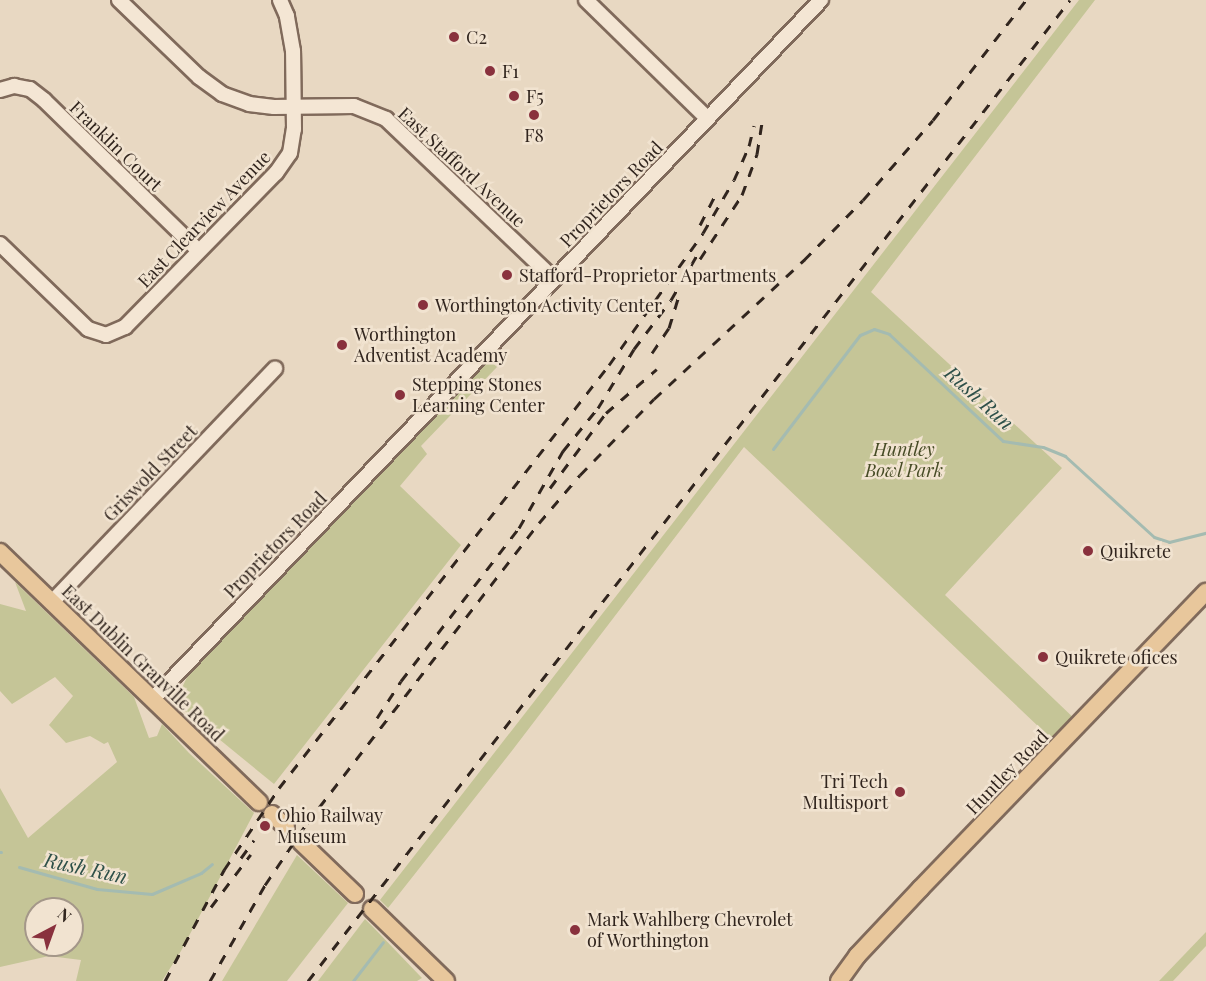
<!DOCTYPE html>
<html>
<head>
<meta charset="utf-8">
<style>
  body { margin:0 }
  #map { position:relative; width:1206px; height:981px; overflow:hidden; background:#e8d8c2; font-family:"Playfair Display",serif }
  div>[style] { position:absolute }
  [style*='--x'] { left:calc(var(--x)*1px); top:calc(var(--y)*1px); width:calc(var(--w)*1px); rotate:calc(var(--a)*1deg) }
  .green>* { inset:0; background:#c5c597 }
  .stream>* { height:3px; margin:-1.5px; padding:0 1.5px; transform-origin:1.5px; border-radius:1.5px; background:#a4bbb1 }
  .roads { filter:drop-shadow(2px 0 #806a5b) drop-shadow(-2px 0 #806a5b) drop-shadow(0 2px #806a5b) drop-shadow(0 -2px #806a5b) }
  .minor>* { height:14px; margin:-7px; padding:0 7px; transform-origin:7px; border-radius:7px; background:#f4e6d4 }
  .major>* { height:16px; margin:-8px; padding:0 8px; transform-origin:8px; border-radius:8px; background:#e8c79c }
  .rail>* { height:3px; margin-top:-1.5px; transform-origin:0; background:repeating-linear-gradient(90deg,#31251e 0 10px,transparent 0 20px) }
  .dots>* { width:16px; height:16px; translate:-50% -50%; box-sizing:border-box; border:3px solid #f1e3d0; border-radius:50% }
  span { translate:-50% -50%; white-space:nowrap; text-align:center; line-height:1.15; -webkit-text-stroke:5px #f1e3d0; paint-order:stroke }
  .poi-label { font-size:18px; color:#31251e }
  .left { translate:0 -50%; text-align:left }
  .right { translate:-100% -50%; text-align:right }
  .street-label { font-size:18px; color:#31251e }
  .park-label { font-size:18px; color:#474c26; font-style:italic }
  .water-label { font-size:20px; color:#2e5049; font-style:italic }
  .north { position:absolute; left:24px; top:897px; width:60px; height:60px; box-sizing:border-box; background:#f1e3d0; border:2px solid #a49789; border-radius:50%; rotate:41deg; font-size:16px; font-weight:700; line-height:24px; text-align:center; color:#31251e }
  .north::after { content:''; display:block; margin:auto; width:21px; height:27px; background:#89313d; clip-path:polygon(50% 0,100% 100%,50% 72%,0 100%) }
</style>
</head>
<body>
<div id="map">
  <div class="green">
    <i style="clip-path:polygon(1079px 0,1095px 0,871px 292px,1062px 468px,945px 595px,1080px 724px,1059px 746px,744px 447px,511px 752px,388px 908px,380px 900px)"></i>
    <i style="clip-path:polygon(489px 360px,497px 367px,421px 446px,427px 454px,400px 486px,461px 545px,274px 784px,181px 708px,181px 690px,189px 673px)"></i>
    <i style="clip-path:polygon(evenodd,15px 582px,134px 697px,149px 738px,157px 736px,162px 724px,189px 753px,254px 813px,181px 951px,162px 981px,76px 981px,81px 960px,49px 956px,0 967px,0 788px,28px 838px,117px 762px,108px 742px,104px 744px,90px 736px,66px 743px,49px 725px,73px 696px,55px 677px,12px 704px,0 691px,0 604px,26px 611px,15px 582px,36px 909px,72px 909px,72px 945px,36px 945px,36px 909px)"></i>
    <i style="clip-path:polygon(297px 855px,348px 903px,287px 981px,222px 981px)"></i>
    <i style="clip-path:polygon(365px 919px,373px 927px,422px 978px,417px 981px,318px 981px)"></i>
    <i style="clip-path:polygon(1206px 932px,1206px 946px,1173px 981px,1159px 981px)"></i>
  </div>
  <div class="stream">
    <i style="--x:773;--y:449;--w:143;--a:-52.7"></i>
    <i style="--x:860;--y:335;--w:15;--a:-23"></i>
    <i style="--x:874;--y:329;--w:16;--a:18"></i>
    <i style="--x:889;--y:334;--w:156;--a:43.2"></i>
    <i style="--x:1003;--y:441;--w:40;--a:8.5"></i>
    <i style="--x:1043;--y:447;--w:24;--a:22"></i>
    <i style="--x:1065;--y:456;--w:120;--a:42.3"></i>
    <i style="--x:1154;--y:537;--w:16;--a:18"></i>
    <i style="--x:1169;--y:542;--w:38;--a:-14"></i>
    <i style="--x:0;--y:852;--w:1;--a:0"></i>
    <i style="--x:19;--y:867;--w:81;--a:15.8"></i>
    <i style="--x:97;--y:889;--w:55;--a:5.2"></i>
    <i style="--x:152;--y:894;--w:53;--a:-23.2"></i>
    <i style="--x:201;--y:873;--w:14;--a:-39"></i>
    <i style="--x:353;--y:981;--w:49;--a:-52.4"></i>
  </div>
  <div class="roads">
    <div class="minor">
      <i style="--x:119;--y:0;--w:111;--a:43.9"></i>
      <i style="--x:199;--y:77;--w:29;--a:36"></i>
      <i style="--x:222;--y:94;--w:29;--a:20"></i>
      <i style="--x:249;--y:104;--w:25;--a:7"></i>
      <i style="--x:274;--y:107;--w:80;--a:-0.7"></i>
      <i style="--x:354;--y:106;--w:35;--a:22"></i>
      <i style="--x:386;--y:119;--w:232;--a:43.6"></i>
      <i style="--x:586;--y:0;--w:170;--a:44.3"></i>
      <i style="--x:0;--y:90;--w:15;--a:-16"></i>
      <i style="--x:14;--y:86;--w:16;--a:11"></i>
      <i style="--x:30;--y:89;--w:18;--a:38"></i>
      <i style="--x:44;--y:100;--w:216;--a:44.3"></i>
      <i style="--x:0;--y:244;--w:122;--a:44"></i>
      <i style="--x:88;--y:329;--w:19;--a:18"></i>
      <i style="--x:106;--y:335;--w:21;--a:-23"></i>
      <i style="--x:125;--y:327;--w:216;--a:-45.6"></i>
      <i style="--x:276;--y:173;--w:24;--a:-55"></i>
      <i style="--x:290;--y:153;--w:24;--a:-81"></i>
      <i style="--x:294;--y:129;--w:78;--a:-90.7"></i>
      <i style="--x:293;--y:51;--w:36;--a:-100"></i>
      <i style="--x:287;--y:16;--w:17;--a:-114"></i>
      <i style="--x:52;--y:602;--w:323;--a:-46.3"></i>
      <i style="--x:153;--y:699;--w:967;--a:-46.3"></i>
    </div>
    <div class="major">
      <i style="--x:0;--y:552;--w:360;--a:44"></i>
      <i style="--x:272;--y:814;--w:19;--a:43"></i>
      <i style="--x:301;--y:842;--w:75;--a:43.9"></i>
      <i style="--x:372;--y:909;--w:103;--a:44.2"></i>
      <i style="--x:839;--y:981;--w:31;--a:-54"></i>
      <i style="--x:857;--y:956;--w:93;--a:-46.7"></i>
      <i style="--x:921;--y:888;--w:411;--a:-46.1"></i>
    </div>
  </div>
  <div class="rail">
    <i style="--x:700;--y:225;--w:33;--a:-63"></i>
    <i style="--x:700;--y:259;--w:77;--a:-56.7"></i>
    <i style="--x:742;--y:195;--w:44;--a:-69.9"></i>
    <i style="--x:757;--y:154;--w:38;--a:-81"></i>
    <i style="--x:652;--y:353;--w:30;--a:-56"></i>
    <i style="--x:669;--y:328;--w:34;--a:-73"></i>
    <i style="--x:550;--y:488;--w:94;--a:-53.3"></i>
    <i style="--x:606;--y:413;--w:67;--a:-40.8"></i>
    <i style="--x:377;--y:718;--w:44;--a:-57"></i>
    <i style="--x:401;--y:681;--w:193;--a:-52.4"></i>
    <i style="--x:519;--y:528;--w:89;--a:-60.3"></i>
    <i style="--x:563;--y:451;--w:55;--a:-50.9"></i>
    <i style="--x:598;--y:408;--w:69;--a:-58.6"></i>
    <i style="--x:634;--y:349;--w:61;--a:-52.9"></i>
    <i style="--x:671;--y:300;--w:58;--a:-59.9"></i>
    <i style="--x:241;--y:858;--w:22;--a:-54"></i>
    <i style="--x:211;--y:907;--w:66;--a:-53"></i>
    <i style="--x:165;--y:981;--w:126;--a:-62"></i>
    <i style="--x:224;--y:870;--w:99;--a:-56.1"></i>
    <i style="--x:279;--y:788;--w:536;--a:-52.04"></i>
    <i style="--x:609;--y:365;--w:162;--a:-54.5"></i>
    <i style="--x:703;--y:233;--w:61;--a:-59.7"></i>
    <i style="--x:734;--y:180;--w:37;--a:-66"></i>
    <i style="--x:749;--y:146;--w:21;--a:-76"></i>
    <i style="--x:210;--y:981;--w:111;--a:-60.2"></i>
    <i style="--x:265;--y:885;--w:75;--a:-55.9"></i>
    <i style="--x:307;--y:823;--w:379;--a:-52.3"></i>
    <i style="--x:539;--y:523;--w:63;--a:-49.5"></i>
    <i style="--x:580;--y:475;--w:106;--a:-45.8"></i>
    <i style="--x:654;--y:399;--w:205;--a:-42.8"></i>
    <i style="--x:804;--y:260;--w:84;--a:-45.5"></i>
    <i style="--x:863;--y:200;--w:106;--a:-48.8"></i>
    <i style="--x:933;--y:120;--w:152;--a:-52.2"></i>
    <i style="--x:308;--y:981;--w:1242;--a:-52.16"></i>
  </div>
  <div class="dots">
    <i style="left:454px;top:37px;background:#89313d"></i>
    <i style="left:490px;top:71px;background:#89313d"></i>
    <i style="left:514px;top:96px;background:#89313d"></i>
    <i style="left:534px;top:115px;background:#89313d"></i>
    <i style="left:507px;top:275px;background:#89313d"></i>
    <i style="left:423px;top:305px;background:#89313d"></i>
    <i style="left:342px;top:345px;background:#89313d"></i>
    <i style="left:400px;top:395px;background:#89313d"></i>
    <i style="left:1088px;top:551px;background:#89313d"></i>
    <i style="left:1043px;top:657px;background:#89313d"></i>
    <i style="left:900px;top:792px;background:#89313d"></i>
    <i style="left:265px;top:826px;background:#89313d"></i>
    <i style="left:575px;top:930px;background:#89313d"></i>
  </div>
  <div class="poi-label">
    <span class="left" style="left:466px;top:37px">C2</span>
    <span class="left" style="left:502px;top:71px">F1</span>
    <span class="left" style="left:526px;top:96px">F5</span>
    <span style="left:534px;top:135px">F8</span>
    <span class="left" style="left:519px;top:275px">Stafford-Proprietor Apartments</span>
    <span class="left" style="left:435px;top:305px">Worthington Activity Center</span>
    <span class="left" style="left:354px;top:345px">Worthington<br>Adventist Academy</span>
    <span class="left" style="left:412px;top:395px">Stepping Stones<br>Learning Center</span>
    <span class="left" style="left:1100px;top:551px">Quikrete</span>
    <span class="left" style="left:1055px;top:657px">Quikrete ofices</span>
    <span class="right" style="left:888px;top:792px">Tri Tech<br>Multisport</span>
    <span class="left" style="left:277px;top:826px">Ohio Railway<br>Museum</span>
    <span class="left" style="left:587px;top:930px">Mark Wahlberg Chevrolet<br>of Worthington</span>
  </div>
  <div class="street-label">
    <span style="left:116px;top:146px;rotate:44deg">Franklin Court</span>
    <span style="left:462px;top:167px;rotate:43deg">East Stafford Avenue</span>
    <span style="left:611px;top:194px;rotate:-46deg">Proprietors Road</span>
    <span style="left:204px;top:219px;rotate:-46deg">East Clearview Avenue</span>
    <span style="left:150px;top:473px;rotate:-46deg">Griswold Street</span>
    <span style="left:275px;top:545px;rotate:-46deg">Proprietors Road</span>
    <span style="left:143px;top:663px;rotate:44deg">East Dublin Granville Road</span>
    <span style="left:1007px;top:772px;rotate:-46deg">Huntley Road</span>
  </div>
  <div class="park-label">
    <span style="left:904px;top:460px">Huntley<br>Bowl Park</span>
  </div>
  <div class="water-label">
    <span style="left:980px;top:397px;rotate:42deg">Rush Run</span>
    <span style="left:86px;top:867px;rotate:12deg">Rush Run</span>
  </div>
  <div class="north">N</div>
</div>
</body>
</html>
